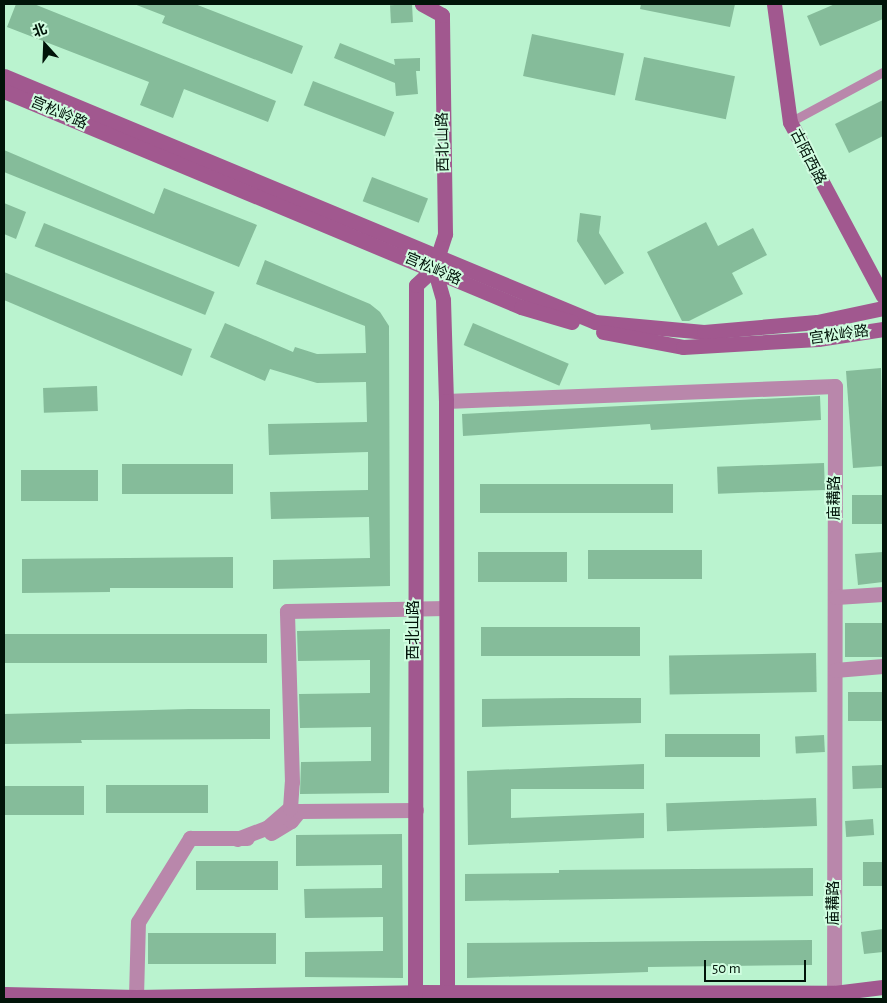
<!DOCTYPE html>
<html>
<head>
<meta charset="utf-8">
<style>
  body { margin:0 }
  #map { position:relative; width:887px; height:1003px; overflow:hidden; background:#baf3cf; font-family:"Alegreya Sans","Noto Sans SC",sans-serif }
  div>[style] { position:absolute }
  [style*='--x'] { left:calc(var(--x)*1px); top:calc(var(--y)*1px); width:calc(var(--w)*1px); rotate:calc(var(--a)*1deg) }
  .building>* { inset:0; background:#85bc9a; transform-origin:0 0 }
  .lane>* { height:9px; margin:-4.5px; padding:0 4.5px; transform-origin:4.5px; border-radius:4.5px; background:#b987ab }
  .street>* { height:15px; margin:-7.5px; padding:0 7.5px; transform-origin:7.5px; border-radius:7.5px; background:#b987ab }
  .secondary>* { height:15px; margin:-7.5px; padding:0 7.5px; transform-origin:7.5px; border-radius:7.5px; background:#a1588f }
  span { translate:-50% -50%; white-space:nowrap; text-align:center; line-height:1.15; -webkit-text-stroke:4px #d0fde0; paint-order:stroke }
  .street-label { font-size:15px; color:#011409 }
  .frame { position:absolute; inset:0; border:5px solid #011409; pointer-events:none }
  .north { position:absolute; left:20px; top:20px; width:50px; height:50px; -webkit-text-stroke:4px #d0fde0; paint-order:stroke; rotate:340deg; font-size:14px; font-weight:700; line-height:20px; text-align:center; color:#011409 }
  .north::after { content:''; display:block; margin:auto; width:18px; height:22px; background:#011409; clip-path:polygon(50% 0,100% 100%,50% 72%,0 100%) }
  .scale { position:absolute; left:704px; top:960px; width:102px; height:22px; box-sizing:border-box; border:2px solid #011409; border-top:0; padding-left:6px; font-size:15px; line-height:18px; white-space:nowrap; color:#011409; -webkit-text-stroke:4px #d0fde0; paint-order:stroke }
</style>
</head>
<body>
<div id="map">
  <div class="building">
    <i style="clip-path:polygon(16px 4px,34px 4px,276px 101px,268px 122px,184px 89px,173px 118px,140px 105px,149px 82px,7px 27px)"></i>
    <i style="clip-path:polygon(134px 4px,195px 4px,303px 46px,292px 74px,162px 23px,165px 16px)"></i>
    <i style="left:412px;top:4px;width:18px;height:22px;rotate:87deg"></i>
    <i style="clip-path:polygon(641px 4px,735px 4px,730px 27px,640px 9px)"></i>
    <i style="clip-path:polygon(835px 4px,883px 4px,883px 19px,820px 46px,807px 16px)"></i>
    <i style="left:532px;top:34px;width:94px;height:43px;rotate:12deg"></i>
    <i style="clip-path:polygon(340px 43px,395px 65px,394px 59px,420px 58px,420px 71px,416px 71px,418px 94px,396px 96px,395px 83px,334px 58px)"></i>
    <i style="left:644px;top:57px;width:93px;height:44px;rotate:12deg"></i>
    <i style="left:313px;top:81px;width:87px;height:26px;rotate:21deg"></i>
    <i style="clip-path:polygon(883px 100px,883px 136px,849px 153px,835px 124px)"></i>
    <i style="clip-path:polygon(4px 150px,154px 214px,164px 188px,257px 225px,239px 267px,4px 172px)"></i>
    <i style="left:372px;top:177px;width:60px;height:26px;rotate:21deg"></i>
    <i style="clip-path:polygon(4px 203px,26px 212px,16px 239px,4px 234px)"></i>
    <i style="clip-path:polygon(580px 213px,601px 216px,599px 233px,624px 273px,605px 285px,577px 241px)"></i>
    <i style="clip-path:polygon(706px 222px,718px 246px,753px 228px,767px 255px,732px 273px,743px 294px,689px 321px,682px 321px,647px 252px)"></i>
    <i style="left:44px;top:223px;width:184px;height:25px;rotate:22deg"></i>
    <i style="clip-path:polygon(265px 260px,370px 304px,380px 312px,389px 326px,390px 586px,273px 589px,273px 560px,370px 558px,369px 517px,271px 519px,270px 492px,368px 490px,368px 452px,269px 455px,268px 424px,367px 422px,366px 382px,317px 383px,270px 369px,265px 381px,210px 357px,225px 323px,293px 352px,295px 347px,317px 354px,366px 353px,365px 326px,256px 284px)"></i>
    <i style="clip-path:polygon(4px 272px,192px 349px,182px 376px,4px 300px)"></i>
    <i style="left:473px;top:323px;width:104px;height:24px;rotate:23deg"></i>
    <i style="clip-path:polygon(881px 368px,883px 466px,853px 468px,846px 371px)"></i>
    <i style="left:97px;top:386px;width:25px;height:54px;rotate:88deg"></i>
    <i style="clip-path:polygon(820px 396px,821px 420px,651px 430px,650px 424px,463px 436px,462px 414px)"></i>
    <i style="left:824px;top:463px;width:27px;height:107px;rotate:88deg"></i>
    <i style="left:122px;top:464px;width:111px;height:30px"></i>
    <i style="left:98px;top:470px;width:31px;height:77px;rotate:90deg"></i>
    <i style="left:480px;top:484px;width:193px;height:29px"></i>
    <i style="left:883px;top:495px;width:29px;height:31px;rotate:90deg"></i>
    <i style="left:702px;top:550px;width:29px;height:114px;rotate:90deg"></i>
    <i style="left:567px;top:552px;width:30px;height:89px;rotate:90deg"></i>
    <i style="clip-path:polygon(883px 552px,883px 582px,858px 585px,855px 554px)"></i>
    <i style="clip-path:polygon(233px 557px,233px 588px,110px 588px,110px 592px,22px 593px,22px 559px)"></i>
    <i style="left:883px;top:623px;width:34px;height:38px;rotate:90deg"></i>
    <i style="left:640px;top:627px;width:29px;height:159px;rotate:90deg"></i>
    <i style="clip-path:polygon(390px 629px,389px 793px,300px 794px,301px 762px,371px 761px,371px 727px,300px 728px,299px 694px,370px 693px,370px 660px,298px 661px,297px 631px)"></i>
    <i style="left:267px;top:634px;width:29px;height:263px;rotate:90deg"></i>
    <i style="left:816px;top:653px;width:39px;height:147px;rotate:89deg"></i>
    <i style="left:883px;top:692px;width:29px;height:35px;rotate:90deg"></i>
    <i style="clip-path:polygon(570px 698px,641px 698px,641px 723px,482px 727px,482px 699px)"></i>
    <i style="clip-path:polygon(189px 709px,270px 709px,270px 739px,81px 740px,82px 743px,4px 744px,4px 714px)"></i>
    <i style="left:760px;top:734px;width:23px;height:95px;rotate:90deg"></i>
    <i style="left:824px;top:735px;width:17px;height:29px;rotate:87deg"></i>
    <i style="clip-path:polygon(644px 764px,644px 789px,511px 789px,511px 818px,644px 813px,644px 838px,468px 845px,467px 771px)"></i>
    <i style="left:882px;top:765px;width:23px;height:30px;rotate:88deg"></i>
    <i style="left:208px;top:785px;width:28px;height:102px;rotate:90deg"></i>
    <i style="left:84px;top:786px;width:29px;height:80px;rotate:90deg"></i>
    <i style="left:816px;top:798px;width:28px;height:150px;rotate:88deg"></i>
    <i style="left:873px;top:819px;width:16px;height:28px;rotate:86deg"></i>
    <i style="clip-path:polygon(402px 834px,403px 978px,305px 977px,305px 952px,383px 951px,383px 917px,305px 918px,304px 889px,382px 888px,382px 865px,296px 866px,296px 835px)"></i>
    <i style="left:278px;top:861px;width:29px;height:82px;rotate:90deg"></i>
    <i style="left:883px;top:862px;width:24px;height:20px;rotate:90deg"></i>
    <i style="clip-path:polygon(813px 868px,813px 896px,465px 901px,465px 874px,559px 873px,559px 870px)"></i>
    <i style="clip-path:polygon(883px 929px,883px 952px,864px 954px,861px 932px)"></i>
    <i style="left:276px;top:933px;width:31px;height:128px;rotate:90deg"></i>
    <i style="clip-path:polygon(812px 940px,812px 965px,648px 967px,648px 972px,467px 978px,467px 943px)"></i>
  </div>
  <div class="lane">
    <i style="--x:790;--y:122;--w:106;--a:-28.3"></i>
  </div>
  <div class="street">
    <i style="--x:446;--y:401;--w:389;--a:-2.2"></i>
    <i style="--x:835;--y:386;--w:607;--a:90.09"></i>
    <i style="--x:836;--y:597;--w:47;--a:-3.7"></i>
    <i style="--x:835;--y:670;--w:48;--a:-4.8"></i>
    <i style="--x:271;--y:833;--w:23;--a:-31"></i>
    <i style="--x:291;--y:821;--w:13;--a:-51"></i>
    <i style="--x:299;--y:811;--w:117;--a:-0.5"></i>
    <i style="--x:237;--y:839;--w:33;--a:-21"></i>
    <i style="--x:268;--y:827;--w:29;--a:-41"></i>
    <i style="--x:290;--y:808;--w:26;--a:-86"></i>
    <i style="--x:292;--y:782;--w:171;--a:-91.7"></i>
    <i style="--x:287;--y:611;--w:159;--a:-1.1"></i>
    <i style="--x:136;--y:997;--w:75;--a:-88.5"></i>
    <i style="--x:138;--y:922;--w:99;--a:-58.2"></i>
    <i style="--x:190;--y:838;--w:57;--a:0"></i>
  </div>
  <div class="secondary">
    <i style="--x:774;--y:4;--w:119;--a:82.3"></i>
    <i style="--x:790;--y:122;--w:197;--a:61.9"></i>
    <i style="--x:4;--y:76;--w:640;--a:22.6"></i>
    <i style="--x:595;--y:322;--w:109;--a:5.2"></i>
    <i style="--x:704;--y:332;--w:113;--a:-5.1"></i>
    <i style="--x:817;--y:322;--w:67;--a:-12"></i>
    <i style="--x:4;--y:91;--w:560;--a:22.67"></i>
    <i style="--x:521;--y:307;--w:53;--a:16.4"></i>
    <i style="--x:434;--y:268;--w:33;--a:74"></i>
    <i style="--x:443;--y:300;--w:101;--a:88.3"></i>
    <i style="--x:446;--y:401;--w:598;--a:89.9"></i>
    <i style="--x:603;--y:332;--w:81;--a:10.6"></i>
    <i style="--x:683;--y:347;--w:135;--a:-3.4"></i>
    <i style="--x:818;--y:339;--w:66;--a:-8.7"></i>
    <i style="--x:4;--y:994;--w:132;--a:1.3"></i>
    <i style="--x:136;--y:997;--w:279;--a:-1"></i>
    <i style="--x:415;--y:992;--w:419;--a:0.1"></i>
    <i style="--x:834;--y:993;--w:49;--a:-7"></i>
    <i style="--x:415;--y:999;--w:714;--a:-89.92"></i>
    <i style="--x:416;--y:285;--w:25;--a:-43"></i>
    <i style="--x:434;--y:268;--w:36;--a:-72"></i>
    <i style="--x:445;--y:234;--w:219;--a:-90.8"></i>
    <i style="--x:442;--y:15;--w:23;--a:-151"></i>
  </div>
  <div class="street-label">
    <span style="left:59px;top:113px;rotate:23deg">宫松岭路</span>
    <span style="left:443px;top:142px;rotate:-91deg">西北山路</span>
    <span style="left:808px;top:157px;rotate:63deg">古陌西路</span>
    <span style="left:433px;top:269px;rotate:23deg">宫松岭路</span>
    <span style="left:839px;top:335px;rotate:-8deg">宫松岭路</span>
    <span style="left:835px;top:498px;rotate:-90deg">庙耩路</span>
    <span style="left:414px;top:630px;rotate:-90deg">西北山路</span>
    <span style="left:834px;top:903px;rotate:-90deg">庙耩路</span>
  </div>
  <div class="frame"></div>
  <div class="north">北</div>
  <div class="scale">50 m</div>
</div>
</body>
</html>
